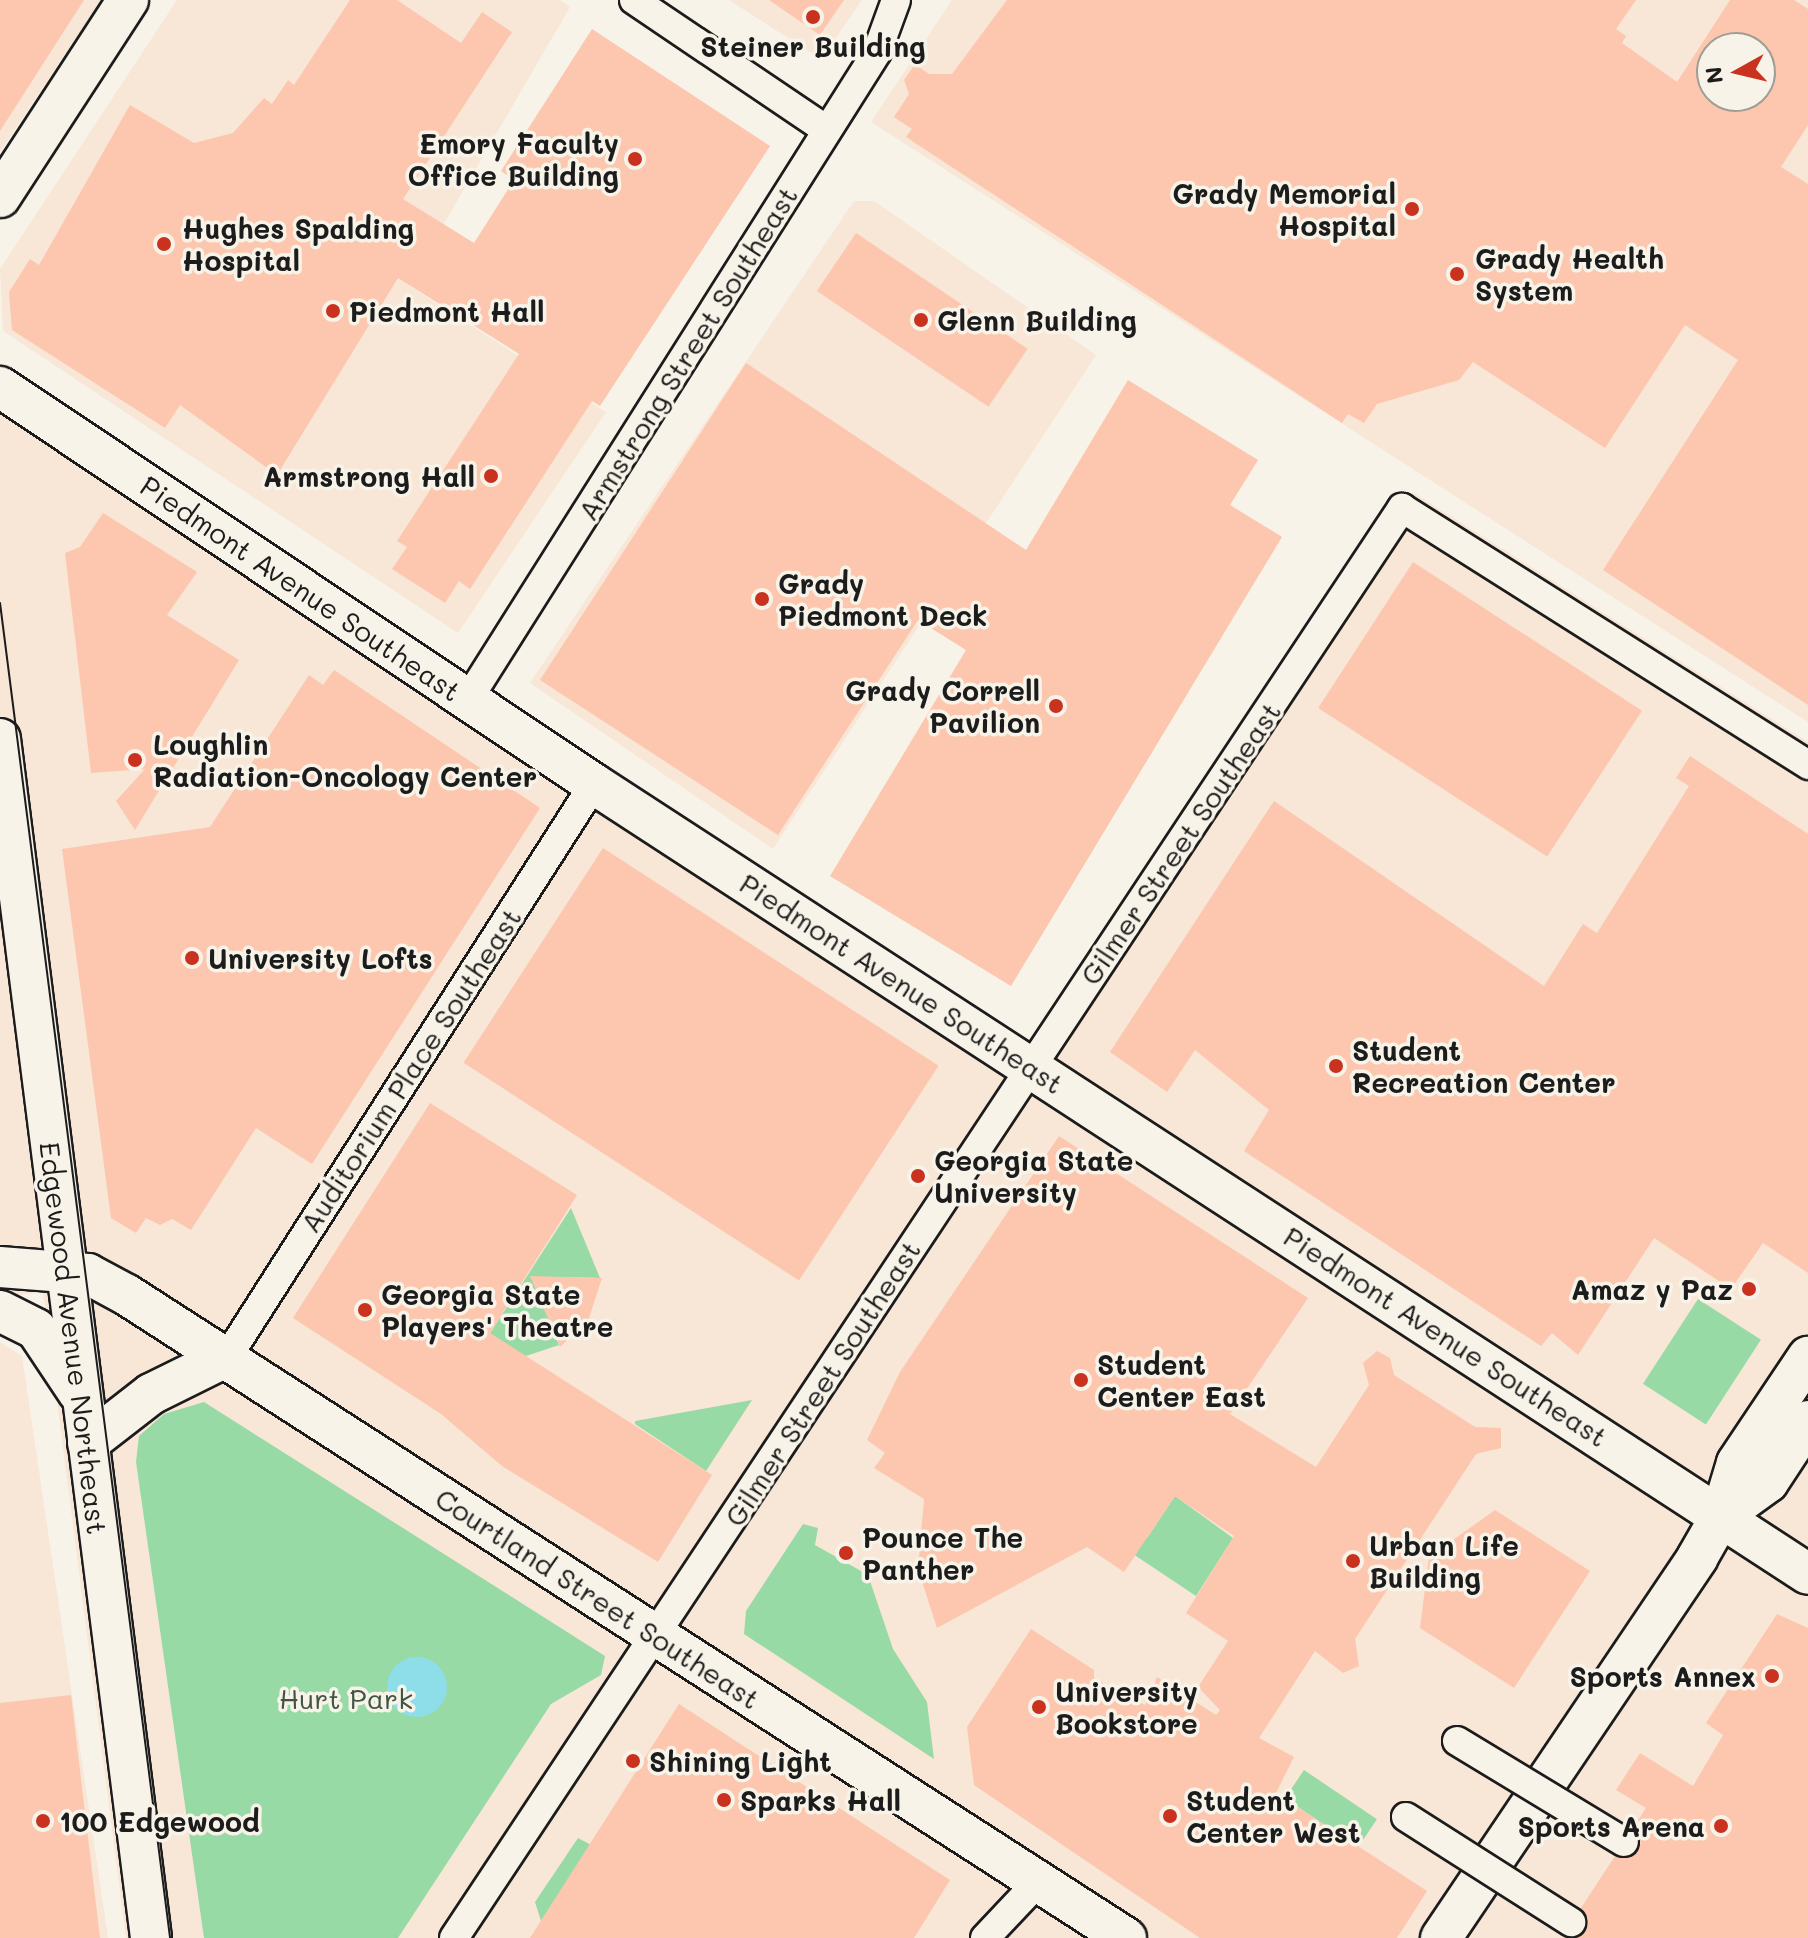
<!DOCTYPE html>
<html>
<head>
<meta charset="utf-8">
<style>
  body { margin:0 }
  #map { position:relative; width:1808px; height:1938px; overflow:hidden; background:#f7f3e8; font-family:Mali,sans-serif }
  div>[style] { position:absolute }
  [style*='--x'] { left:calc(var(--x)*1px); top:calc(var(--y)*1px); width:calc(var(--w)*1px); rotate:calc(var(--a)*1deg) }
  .built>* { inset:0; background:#f8e6d7 }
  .green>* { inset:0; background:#98daa5; transform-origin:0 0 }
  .water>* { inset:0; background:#8ddee8 }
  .round { border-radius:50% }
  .building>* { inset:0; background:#fcc7ae; transform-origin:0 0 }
  .roads { filter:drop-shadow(2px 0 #1c1c1c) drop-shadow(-2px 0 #1c1c1c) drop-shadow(0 2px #1c1c1c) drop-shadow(0 -2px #1c1c1c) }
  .street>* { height:28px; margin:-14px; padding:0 14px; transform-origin:14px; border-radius:14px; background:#f7f3e8 }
  .secondary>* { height:40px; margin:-20px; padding:0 20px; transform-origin:20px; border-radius:20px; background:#f7f3e8 }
  .tram>* { height:2px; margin:-1px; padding:0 1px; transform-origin:1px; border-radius:1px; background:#1c1c1c }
  .bridges { filter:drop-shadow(2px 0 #1c1c1c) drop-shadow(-2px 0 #1c1c1c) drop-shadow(0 2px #1c1c1c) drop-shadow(0 -2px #1c1c1c) }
  .street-bridge>* { height:28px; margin:-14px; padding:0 14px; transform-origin:14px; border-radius:14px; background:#f7f3e8 }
  .dots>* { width:22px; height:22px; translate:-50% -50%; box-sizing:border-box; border:4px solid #f7f3e8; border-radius:50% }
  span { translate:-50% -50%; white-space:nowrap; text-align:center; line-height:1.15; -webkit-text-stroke:7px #f7f3e8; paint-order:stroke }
  .poi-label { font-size:28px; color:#1c1c1c; font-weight:700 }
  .right { translate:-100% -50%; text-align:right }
  .left { translate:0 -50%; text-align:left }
  .street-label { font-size:28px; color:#1c1c1c }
  .park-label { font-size:28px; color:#415545 }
  .north { position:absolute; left:1696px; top:32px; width:80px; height:80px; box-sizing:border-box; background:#f7f3e8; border:2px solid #9f9d96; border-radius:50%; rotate:262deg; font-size:22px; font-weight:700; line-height:32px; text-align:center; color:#1c1c1c }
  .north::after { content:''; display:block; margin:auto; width:28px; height:36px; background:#c8321e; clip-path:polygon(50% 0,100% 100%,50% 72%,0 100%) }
</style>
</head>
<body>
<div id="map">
  <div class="built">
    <i style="clip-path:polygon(0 0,101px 0,0 152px)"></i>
    <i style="clip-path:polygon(177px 0,560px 0,570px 7px,408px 285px,606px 412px,458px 633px,3px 331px,0 269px)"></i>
    <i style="clip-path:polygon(729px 0,862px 0,821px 59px)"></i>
    <i style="clip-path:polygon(evenodd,952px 0,1808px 0,1808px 722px,871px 122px,952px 0,1712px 48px,1760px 48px,1760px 96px,1712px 96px,1712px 48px)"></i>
    <i style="clip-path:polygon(854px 201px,874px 201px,1096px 355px,773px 849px,530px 683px)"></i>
    <i style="clip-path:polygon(0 412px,1049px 1060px,1414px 493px,1808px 742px,1808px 1938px,126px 1938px,43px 1292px,0 1297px)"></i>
    <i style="clip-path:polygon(0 1342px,22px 1356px,108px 1938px,0 1938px)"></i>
  </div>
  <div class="green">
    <i style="clip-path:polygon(571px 1208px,600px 1278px,567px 1277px,544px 1308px,559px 1345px,526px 1356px,485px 1341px)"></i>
    <i style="left:1698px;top:1299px;width:75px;height:101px;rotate:33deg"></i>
    <i style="clip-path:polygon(752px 1400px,706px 1471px,635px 1424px,635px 1421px)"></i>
    <i style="clip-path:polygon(204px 1402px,605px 1656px,601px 1675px,551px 1704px,398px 1938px,204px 1938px,136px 1462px,139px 1436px,164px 1414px)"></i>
    <i style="clip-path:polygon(1175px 1496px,1233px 1538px,1196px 1596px,1109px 1538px,1121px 1521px,1147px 1538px)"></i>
    <i style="clip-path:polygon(803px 1524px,818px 1528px,815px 1545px,868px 1575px,893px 1649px,927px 1702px,934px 1759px,744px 1634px,746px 1611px)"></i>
    <i style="left:1304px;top:1770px;width:88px;height:34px;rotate:34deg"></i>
    <i style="clip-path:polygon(578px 1838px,591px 1845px,541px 1921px,535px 1902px)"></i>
  </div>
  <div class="water">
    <i class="round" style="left:387px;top:1657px;width:60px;height:60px"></i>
  </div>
  <div class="building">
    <i style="clip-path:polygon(0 0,84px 0,0 131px)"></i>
    <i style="clip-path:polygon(350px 0,397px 0,461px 43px,482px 12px,512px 32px,403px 199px,474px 243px,514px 180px,501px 171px,592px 29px,770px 146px,600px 406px,592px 401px,470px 589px,459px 581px,445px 603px,392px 569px,407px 547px,397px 541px,519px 354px,398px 278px,277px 475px,180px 405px,165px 428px,12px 330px,9px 292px,30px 259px,39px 265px,130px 105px,194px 143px,233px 133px,264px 98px,272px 104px,288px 80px,294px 85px)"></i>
    <i style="clip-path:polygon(769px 0,844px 0,820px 35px)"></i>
    <i style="clip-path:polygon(evenodd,1007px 0,1636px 0,1616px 29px,1626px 36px,1622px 43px,1677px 82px,1730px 0,1794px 0,1808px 9px,1808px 125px,1781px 167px,1808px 184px,1808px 705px,1603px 570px,1738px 360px,1685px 325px,1605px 448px,1473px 362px,1459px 380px,1377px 404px,1364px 423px,1348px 414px,1342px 423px,906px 137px,912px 129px,894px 117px,909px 94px,904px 80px,915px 64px,929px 74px,952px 74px,1007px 0,1712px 48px,1760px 48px,1760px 96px,1712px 96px,1712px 48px)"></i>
    <i style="left:856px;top:233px;width:207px;height:70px;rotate:34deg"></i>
    <i style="clip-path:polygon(746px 363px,1026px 550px,1128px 380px,1258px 460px,1230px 505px,1282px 537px,1011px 986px,830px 876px,966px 650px,918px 620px,778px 835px,540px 680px)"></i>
    <i style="clip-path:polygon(103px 513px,197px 572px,167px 615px,239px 660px,135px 830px,116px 801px,145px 769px,91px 773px,65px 553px,80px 547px)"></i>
    <i style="left:1413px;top:562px;width:273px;height:174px;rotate:33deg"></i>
    <i style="clip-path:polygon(334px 670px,540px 808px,312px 1164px,256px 1128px,191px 1230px,172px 1219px,160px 1225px,146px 1218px,136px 1233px,111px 1218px,62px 849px,210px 827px,309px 675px,323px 685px)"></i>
    <i style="clip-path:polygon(1690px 756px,1808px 834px,1808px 1273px,1763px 1243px,1731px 1289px,1654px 1238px,1578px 1355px,1552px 1333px,1541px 1346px,1244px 1151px,1269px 1110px,1195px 1050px,1167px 1092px,1110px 1052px,1274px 801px,1544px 986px,1583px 924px,1597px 933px,1689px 786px,1676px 778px)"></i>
    <i style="left:603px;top:848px;width:400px;height:256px;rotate:33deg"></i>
    <i style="clip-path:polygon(430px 1103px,577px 1195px,490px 1333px,712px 1475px,658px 1562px,502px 1466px,441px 1414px,293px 1318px)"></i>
    <i style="clip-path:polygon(1059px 1136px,1308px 1298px,1230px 1414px,1316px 1467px,1369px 1385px,1363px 1363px,1377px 1351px,1390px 1358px,1394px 1375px,1475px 1427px,1501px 1428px,1501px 1448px,1476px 1454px,1355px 1639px,1359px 1666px,1343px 1673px,1315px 1651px,1259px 1738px,1294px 1757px,1276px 1793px,1427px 1891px,1397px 1938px,1200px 1938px,974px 1785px,967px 1727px,1031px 1629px,1094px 1670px,1094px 1678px,1145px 1705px,1157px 1677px,1216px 1715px,1220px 1710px,1198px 1687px,1228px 1641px,1186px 1613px,1234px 1536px,1175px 1496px,1124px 1572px,1087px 1547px,937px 1628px,918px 1569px,924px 1499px,874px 1468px,885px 1453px,867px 1440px,900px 1372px)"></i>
    <i style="clip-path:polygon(530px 1276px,602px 1278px,588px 1321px,560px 1347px)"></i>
    <i style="clip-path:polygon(1495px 1510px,1590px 1571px,1514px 1688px,1420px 1628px,1429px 1557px)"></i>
    <i style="clip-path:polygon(1777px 1614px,1808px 1628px,1808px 1938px,1575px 1938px,1588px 1924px,1581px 1908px,1615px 1856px,1631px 1857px,1641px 1843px,1633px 1828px,1646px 1808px,1616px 1790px,1640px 1753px,1693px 1786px,1723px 1735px,1706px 1723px)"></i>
    <i style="clip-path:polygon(71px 1695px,100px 1938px,0 1938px,0 1703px)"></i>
    <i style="clip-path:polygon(679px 1704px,950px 1880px,914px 1938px,530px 1938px)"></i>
  </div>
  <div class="roads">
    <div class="street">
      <i style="--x:634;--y:0;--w:233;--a:34"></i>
      <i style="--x:467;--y:701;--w:768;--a:-57.72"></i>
      <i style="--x:877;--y:52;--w:55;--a:-69.9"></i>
      <i style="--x:228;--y:1356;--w:679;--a:-57.39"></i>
      <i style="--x:454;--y:1938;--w:1716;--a:-56.46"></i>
      <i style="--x:1402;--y:508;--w:481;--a:32.3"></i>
      <i style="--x:985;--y:1938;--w:70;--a:-46.7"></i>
    </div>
    <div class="secondary">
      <i style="--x:0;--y:197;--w:235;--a:-57"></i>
      <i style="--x:0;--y:387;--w:714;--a:33.76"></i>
      <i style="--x:594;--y:784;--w:1448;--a:33.05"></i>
      <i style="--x:0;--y:739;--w:1208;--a:82.82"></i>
      <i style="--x:0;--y:1267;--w:88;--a:4.5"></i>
      <i style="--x:88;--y:1274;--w:44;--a:28.3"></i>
      <i style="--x:127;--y:1295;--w:1188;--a:32.77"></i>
      <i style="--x:0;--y:1311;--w:40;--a:26.6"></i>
      <i style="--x:36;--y:1329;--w:76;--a:56.3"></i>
      <i style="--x:88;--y:1443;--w:80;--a:-37.9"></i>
      <i style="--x:151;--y:1394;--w:86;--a:-26.3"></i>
      <i style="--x:1721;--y:1516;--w:58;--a:-35.9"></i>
      <i style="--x:1768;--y:1482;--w:73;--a:-56.7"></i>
      <i style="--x:1441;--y:1938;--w:458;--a:-56"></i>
      <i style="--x:1697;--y:1558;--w:48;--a:-60.3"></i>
      <i style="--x:1721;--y:1516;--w:55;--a:-73.2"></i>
      <i style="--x:1737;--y:1463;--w:128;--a:-56.2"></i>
    </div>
  </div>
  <div class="tram">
    <i style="--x:0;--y:603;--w:1346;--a:82.74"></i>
  </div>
  <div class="bridges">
    <div class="street-bridge">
      <i style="--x:1457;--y:1741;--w:195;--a:31.2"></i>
      <i style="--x:1406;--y:1817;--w:196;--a:32.5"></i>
    </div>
  </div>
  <div class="dots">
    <i style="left:813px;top:17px;background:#c8321e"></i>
    <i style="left:635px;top:159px;background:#c8321e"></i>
    <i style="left:1412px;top:209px;background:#c8321e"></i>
    <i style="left:164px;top:244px;background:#c8321e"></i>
    <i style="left:1457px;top:274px;background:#c8321e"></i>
    <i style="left:333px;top:311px;background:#c8321e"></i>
    <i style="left:921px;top:320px;background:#c8321e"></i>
    <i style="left:491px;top:476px;background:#c8321e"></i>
    <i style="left:762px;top:599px;background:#c8321e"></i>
    <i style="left:1056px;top:706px;background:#c8321e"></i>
    <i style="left:135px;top:760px;background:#c8321e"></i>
    <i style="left:192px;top:958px;background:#c8321e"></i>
    <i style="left:1336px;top:1066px;background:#c8321e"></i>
    <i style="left:918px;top:1176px;background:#c8321e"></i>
    <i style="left:1749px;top:1289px;background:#c8321e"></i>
    <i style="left:365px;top:1310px;background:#c8321e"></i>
    <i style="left:1081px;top:1380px;background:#c8321e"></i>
    <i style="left:846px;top:1553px;background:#c8321e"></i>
    <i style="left:1353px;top:1561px;background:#c8321e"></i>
    <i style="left:1772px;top:1676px;background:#c8321e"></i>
    <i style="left:1039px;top:1707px;background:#c8321e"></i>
    <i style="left:633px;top:1761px;background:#c8321e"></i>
    <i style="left:724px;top:1800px;background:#c8321e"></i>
    <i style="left:1170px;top:1816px;background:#c8321e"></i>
    <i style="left:43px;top:1821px;background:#c8321e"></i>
    <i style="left:1721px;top:1826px;background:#c8321e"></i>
  </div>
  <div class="poi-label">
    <span style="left:813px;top:46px">Steiner Building</span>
    <span class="right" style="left:619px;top:159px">Emory Faculty<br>Office Building</span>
    <span class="right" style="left:1396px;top:209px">Grady Memorial<br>Hospital</span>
    <span class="left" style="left:182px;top:244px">Hughes Spalding<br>Hospital</span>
    <span class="left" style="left:1475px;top:274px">Grady Health<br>System</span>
    <span class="left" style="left:349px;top:311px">Piedmont Hall</span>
    <span class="left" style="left:937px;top:320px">Glenn Building</span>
    <span class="right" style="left:475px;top:476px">Armstrong Hall</span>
    <span class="left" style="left:778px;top:599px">Grady<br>Piedmont Deck</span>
    <span class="right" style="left:1040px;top:706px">Grady Correll<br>Pavilion</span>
    <span class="left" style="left:153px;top:760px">Loughlin<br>Radiation-Oncology Center</span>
    <span class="left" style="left:208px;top:958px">University Lofts</span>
    <span class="left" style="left:1352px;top:1066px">Student<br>Recreation Center</span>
    <span class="left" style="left:934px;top:1176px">Georgia State<br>University</span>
    <span class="right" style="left:1733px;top:1289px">Amaz y Paz</span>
    <span class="left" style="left:381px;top:1310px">Georgia State<br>Players' Theatre</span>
    <span class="left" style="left:1097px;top:1380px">Student<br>Center East</span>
    <span class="left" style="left:862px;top:1553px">Pounce The<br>Panther</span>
    <span class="left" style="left:1369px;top:1561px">Urban Life<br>Building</span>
    <span class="right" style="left:1756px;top:1676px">Sports Annex</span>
    <span class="left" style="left:1055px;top:1707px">University<br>Bookstore</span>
    <span class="left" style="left:649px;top:1761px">Shining Light</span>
    <span class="left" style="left:740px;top:1800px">Sparks Hall</span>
    <span class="left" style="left:1186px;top:1816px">Student<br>Center West</span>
    <span class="left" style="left:59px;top:1821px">100 Edgewood</span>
    <span class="right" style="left:1705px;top:1826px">Sports Arena</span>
  </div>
  <div class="street-label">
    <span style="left:687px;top:353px;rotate:-58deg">Armstrong Street Southeast</span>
    <span style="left:301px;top:588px;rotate:34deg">Piedmont Avenue Southeast</span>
    <span style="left:1180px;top:843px;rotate:-56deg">Gilmer Street Southeast</span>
    <span style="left:902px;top:983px;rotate:33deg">Piedmont Avenue Southeast</span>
    <span style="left:410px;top:1070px;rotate:-57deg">Auditorium Place Southeast</span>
    <span style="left:1446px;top:1336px;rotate:33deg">Piedmont Avenue Southeast</span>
    <span style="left:74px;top:1338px;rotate:83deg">Edgewood Avenue Northeast</span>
    <span style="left:822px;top:1383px;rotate:-57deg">Gilmer Street Southeast</span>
    <span style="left:598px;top:1598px;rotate:33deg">Courtland Street Southeast</span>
  </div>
  <div class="park-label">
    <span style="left:346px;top:1698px">Hurt Park</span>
  </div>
  <div class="north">N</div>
</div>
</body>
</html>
